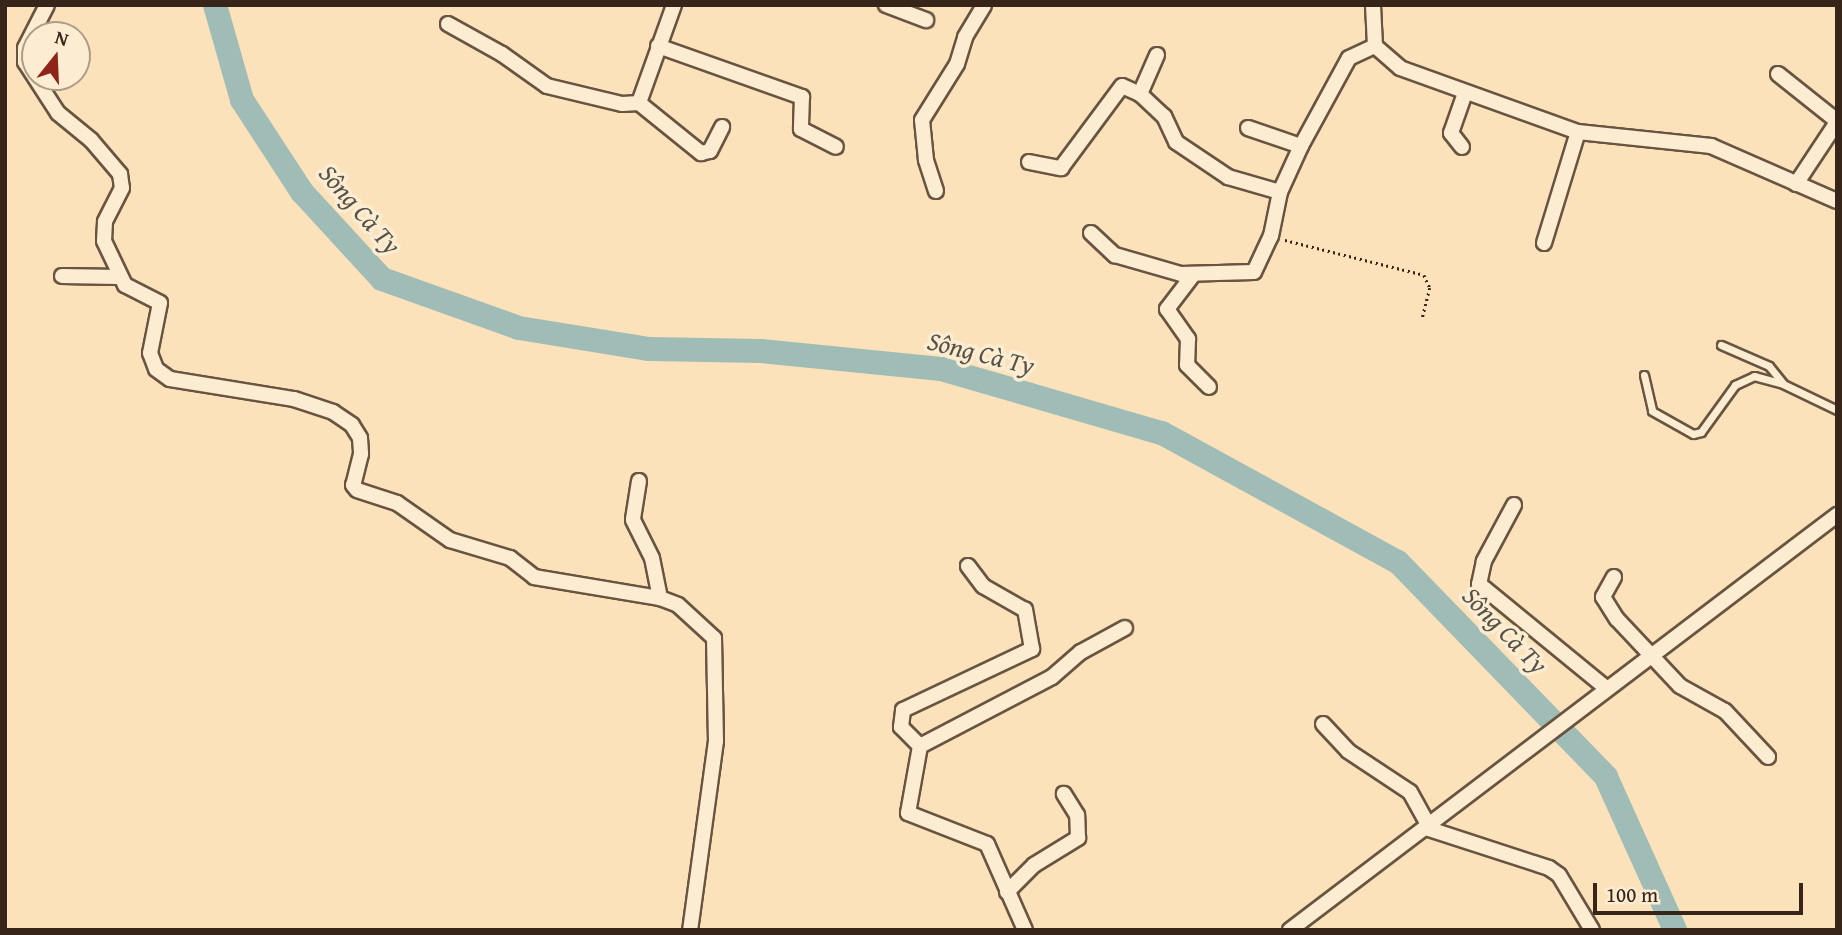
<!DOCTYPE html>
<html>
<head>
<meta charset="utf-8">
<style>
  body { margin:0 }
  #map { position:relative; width:1842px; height:935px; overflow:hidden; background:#fbe2ba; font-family:"Gentium Book Plus",serif }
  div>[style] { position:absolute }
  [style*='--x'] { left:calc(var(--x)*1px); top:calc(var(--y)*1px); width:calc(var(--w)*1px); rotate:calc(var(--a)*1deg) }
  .river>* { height:24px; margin:-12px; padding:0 12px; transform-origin:12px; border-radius:12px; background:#a0bcb7 }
  .path>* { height:2.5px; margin-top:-1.25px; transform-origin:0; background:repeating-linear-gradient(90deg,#382519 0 2px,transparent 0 5.5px) }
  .roads { filter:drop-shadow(2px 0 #695441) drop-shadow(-2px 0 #695441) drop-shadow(0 2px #695441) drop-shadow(0 -2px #695441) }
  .lane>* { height:7px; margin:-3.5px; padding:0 3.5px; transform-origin:3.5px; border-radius:3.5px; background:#fcecd2 }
  .street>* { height:14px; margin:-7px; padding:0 7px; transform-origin:7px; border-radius:7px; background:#fcecd2 }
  span { translate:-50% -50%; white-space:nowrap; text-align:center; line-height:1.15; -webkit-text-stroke:7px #fcecd2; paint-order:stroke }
  .water-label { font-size:26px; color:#575248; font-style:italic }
  .frame { position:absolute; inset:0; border:7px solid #382519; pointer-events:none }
  .north { position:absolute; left:21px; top:21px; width:70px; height:70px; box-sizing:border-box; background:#fcecd2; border:2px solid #ae9c88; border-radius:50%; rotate:18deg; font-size:19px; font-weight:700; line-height:28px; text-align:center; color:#382519 }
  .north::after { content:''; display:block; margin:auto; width:24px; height:32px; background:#8f2418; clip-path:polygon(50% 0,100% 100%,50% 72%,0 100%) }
  .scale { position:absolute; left:1593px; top:883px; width:210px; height:32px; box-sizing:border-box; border:4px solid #382519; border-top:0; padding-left:9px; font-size:21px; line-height:24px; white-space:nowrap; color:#382519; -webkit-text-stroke:5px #fcecd2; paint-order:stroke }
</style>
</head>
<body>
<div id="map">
  <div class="river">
    <i style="--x:215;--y:5;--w:99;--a:74.1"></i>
    <i style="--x:242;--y:100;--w:110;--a:56.9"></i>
    <i style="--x:302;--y:192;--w:118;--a:47.4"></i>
    <i style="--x:382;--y:279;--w:145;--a:19.7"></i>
    <i style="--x:519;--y:328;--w:132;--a:9.2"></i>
    <i style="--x:649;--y:349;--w:112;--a:1"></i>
    <i style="--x:761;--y:351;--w:181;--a:5.7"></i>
    <i style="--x:941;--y:369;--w:230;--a:16.2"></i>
    <i style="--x:1162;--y:433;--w:269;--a:28.7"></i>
    <i style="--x:1398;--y:562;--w:299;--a:45.9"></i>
    <i style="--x:1606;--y:777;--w:168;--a:65.7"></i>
  </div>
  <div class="path">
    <i style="--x:1285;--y:240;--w:143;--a:14.1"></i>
    <i style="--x:1424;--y:275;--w:14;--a:65"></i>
    <i style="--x:1430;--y:288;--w:32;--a:104"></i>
  </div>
  <div class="roads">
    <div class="lane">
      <i style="--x:1721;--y:345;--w:52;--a:23.6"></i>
      <i style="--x:1769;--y:366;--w:22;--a:51"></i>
      <i style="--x:1644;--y:375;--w:37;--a:77"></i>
      <i style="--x:1652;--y:411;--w:47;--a:29.3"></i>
      <i style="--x:1693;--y:434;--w:8;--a:-14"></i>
      <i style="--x:1701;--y:432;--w:58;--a:-54.1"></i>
      <i style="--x:1735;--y:385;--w:21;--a:-25"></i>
      <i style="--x:1754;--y:376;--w:30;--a:15"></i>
      <i style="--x:1783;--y:384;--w:60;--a:25.7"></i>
    </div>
    <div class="street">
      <i style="--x:47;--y:5;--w:48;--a:117.1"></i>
      <i style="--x:25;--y:48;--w:14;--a:90"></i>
      <i style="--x:25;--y:62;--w:61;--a:57.1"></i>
      <i style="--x:58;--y:113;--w:43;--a:39.3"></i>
      <i style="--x:91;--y:140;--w:45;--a:49.5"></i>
      <i style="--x:120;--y:174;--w:14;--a:82"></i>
      <i style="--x:122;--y:188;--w:38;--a:117"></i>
      <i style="--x:105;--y:222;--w:19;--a:93"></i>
      <i style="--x:104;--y:241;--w:49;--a:64.5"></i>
      <i style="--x:125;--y:285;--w:39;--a:27"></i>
      <i style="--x:160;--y:303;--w:51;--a:101.3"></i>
      <i style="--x:150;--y:353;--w:17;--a:69"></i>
      <i style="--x:156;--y:369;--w:17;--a:36"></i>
      <i style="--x:170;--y:379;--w:126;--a:9.2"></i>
      <i style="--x:294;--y:399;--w:41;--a:18.4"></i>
      <i style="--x:333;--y:412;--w:23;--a:34"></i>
      <i style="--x:352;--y:425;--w:15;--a:58"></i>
      <i style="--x:360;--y:438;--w:16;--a:86"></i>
      <i style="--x:361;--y:454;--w:32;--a:104"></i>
      <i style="--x:353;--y:485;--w:6;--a:51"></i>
      <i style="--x:357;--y:490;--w:42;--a:18"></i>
      <i style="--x:397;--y:503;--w:65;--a:34.9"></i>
      <i style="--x:450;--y:540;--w:63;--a:16.7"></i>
      <i style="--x:510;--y:558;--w:31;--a:38"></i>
      <i style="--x:534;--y:577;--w:128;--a:9.5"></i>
      <i style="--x:660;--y:598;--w:19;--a:21"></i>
      <i style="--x:678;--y:605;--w:49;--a:42.5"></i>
      <i style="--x:714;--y:638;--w:103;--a:88.9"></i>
      <i style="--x:716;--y:741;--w:191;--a:97.8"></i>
      <i style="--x:674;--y:5;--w:104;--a:109.7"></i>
      <i style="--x:639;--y:103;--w:80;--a:38.9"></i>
      <i style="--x:701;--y:153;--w:9;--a:-13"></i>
      <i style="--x:710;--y:151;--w:27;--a:-63"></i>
      <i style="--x:886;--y:5;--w:43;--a:20.6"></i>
      <i style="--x:1373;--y:5;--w:41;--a:87.2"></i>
      <i style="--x:1375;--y:46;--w:33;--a:41"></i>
      <i style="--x:1400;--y:68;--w:189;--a:19.8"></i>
      <i style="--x:1578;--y:132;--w:134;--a:6"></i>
      <i style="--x:1711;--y:146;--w:137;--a:23.6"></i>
      <i style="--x:448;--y:24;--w:62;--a:29.1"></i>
      <i style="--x:502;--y:54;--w:55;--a:35.4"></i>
      <i style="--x:547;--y:86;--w:77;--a:13.5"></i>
      <i style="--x:622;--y:104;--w:17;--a:-3"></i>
      <i style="--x:658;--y:46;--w:153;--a:19.5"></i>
      <i style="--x:802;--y:97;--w:32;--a:92"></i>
      <i style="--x:801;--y:129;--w:39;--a:27"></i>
      <i style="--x:1157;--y:55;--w:43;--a:113.6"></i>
      <i style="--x:1140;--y:94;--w:33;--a:43"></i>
      <i style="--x:1164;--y:116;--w:29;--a:65"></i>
      <i style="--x:1176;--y:142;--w:63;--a:33.9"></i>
      <i style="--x:1228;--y:177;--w:54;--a:16.1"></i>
      <i style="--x:1778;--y:74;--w:75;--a:38.5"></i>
      <i style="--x:1248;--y:128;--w:56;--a:18.8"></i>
      <i style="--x:1462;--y:147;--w:18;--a:-128"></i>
      <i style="--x:1451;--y:133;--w:42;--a:-70.7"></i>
      <i style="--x:1029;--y:162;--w:33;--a:11"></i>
      <i style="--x:1061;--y:168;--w:102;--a:-53.4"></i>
      <i style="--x:1122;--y:86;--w:20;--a:24"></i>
      <i style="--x:1796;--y:184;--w:74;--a:-56.5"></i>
      <i style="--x:936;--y:191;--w:33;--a:-108"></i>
      <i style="--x:926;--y:160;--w:40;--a:-95.7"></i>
      <i style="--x:922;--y:120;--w:66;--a:-58"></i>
      <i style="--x:957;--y:64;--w:28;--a:-73"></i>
      <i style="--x:965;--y:37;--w:37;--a:-59"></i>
      <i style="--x:1091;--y:233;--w:33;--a:43"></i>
      <i style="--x:1115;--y:255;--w:69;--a:16.1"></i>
      <i style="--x:1181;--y:274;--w:73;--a:-1.6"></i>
      <i style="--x:1254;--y:272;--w:40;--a:-65"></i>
      <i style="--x:1271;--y:236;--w:45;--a:-78.4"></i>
      <i style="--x:1280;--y:192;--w:51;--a:-65.5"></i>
      <i style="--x:1301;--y:146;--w:100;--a:-61.4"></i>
      <i style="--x:1349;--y:58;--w:29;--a:-25"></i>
      <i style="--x:1544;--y:243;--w:116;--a:-73"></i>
      <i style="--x:1193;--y:275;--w:43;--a:127.4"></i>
      <i style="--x:1167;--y:309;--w:37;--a:55"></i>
      <i style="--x:1188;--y:339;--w:26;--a:92"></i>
      <i style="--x:1187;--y:365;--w:31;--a:45"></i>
      <i style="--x:62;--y:276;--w:57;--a:1"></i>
      <i style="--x:639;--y:481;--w:39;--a:99"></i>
      <i style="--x:633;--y:520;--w:42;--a:63.4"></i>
      <i style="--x:652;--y:558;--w:41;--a:78.7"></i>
      <i style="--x:1514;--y:505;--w:64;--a:118.2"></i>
      <i style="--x:1484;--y:561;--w:24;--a:102"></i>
      <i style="--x:1479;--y:584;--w:164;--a:39.3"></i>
      <i style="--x:1614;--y:577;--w:23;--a:119"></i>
      <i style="--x:1603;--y:597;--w:26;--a:58"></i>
      <i style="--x:1617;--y:619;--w:92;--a:46.8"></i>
      <i style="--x:1680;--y:686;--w:51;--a:29.1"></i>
      <i style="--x:1725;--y:711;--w:63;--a:46.9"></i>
      <i style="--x:1323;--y:724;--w:37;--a:47"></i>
      <i style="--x:1348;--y:751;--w:74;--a:33.5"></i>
      <i style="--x:1410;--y:792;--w:39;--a:61"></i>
      <i style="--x:920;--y:746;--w:27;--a:-135"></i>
      <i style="--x:901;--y:727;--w:17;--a:-83"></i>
      <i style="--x:903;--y:710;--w:143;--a:-25.3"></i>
      <i style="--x:1032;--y:649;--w:40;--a:-100"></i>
      <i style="--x:1025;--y:610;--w:48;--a:-150.3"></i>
      <i style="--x:983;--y:586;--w:25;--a:-127"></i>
      <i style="--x:1426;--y:828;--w:129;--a:18"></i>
      <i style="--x:1549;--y:868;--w:12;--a:35"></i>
      <i style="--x:1559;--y:875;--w:64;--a:59"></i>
      <i style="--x:1007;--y:892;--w:38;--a:-45"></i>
      <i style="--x:1034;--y:865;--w:52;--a:-31.5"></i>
      <i style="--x:1078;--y:838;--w:23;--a:-92"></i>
      <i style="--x:1077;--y:815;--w:25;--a:-122"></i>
      <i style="--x:1025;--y:930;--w:94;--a:-113.8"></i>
      <i style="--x:987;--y:844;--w:85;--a:-158.6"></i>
      <i style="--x:908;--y:813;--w:68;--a:-79.8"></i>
      <i style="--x:920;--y:746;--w:149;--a:-27.6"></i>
      <i style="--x:1052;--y:677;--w:38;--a:-41"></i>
      <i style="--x:1081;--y:652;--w:50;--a:-28.6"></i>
      <i style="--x:1290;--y:930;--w:687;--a:-37.19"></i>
    </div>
  </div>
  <div class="water-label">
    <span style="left:360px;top:209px;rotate:49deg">Sông Cà Ty</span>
    <span style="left:981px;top:353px;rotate:14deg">Sông Cà Ty</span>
    <span style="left:1505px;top:630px;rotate:46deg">Sông Cà Ty</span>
  </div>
  <div class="frame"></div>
  <div class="north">N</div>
  <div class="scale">100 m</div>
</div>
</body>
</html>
